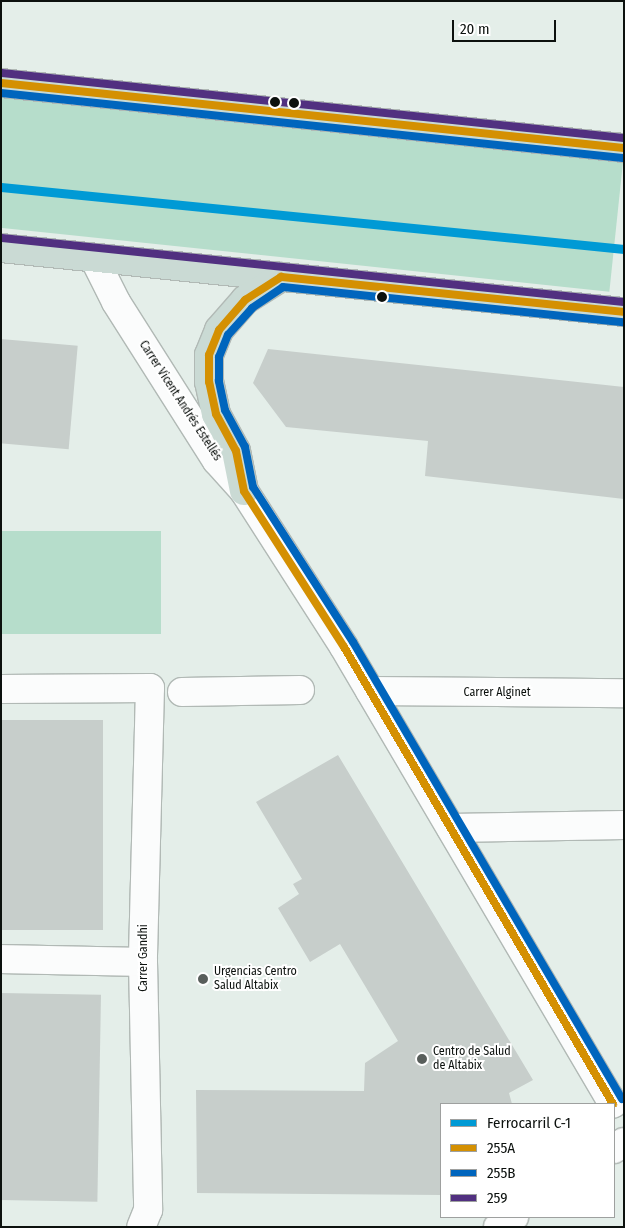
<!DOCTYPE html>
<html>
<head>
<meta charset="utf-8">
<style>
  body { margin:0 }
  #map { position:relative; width:625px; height:1228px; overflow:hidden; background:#e4eee9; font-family:"Fira Sans Condensed",sans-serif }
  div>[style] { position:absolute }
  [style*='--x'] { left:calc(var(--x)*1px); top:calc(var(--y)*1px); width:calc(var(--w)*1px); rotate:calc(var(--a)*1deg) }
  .green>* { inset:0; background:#b6ddcb; transform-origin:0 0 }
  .building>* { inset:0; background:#c7cecb; transform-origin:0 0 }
  .roads { filter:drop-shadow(1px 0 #b1b9b5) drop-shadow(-1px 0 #b1b9b5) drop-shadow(0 1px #b1b9b5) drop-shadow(0 -1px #b1b9b5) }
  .street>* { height:28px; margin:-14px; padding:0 14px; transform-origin:14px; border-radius:14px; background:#fbfcfc }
  .highway>* { height:28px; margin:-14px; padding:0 14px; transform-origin:14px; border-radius:14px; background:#cadad4 }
  .bus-1>* { height:8px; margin:-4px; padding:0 4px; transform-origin:4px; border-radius:4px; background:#d49002 }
  .bus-2>* { height:8px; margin:-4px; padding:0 4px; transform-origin:4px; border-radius:4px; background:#0065bd }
  .bus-3>* { height:8px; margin:-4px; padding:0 4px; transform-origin:4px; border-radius:4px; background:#513080 }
  .rail-1>* { height:9px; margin:-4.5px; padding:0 4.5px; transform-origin:4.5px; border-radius:4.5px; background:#009ad5 }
  .dots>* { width:14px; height:14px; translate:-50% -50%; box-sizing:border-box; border:2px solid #fff; border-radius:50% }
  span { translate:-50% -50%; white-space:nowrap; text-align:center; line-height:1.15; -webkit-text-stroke:4px #fff; paint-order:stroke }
  .street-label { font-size:12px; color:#0c110e }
  .poi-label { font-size:12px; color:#0c110e }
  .left { translate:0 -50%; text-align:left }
  .frame { position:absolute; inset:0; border:2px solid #0c110e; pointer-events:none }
  .legend { position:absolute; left:440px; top:1103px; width:175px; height:115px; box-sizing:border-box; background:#fff; border:1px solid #9ea09f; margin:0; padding:6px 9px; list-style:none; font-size:15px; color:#0c110e }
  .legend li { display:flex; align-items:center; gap:10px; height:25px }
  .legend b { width:25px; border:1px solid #9ea09f }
  .scale { position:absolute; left:452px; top:20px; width:104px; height:22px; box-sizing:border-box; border:2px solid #0c110e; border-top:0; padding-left:6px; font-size:15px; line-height:18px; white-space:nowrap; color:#0c110e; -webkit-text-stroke:4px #fff; paint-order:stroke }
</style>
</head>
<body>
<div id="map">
  <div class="green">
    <i style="left:1px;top:91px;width:626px;height:136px;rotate:6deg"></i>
    <i style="left:1px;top:531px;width:160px;height:103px"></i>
  </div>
  <div class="building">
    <i style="left:1px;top:339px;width:77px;height:104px;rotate:5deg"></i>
    <i style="clip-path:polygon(268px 349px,624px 387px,624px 499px,425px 476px,428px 441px,286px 427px,253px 383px)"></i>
    <i style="left:1px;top:720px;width:102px;height:210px"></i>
    <i style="clip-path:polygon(338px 755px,533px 1080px,509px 1093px,512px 1104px,441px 1104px,441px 1195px,197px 1193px,196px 1090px,364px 1091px,365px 1063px,398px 1041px,340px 944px,310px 962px,278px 908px,299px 894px,293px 884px,302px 879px,256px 802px)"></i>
    <i style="left:1px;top:993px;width:100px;height:207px;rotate:1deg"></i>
  </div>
  <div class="roads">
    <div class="street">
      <i style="--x:94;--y:258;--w:49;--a:63.4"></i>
      <i style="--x:116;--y:302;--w:188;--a:57.6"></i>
      <i style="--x:217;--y:461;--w:40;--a:48"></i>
      <i style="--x:244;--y:491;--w:185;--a:57.3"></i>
      <i style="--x:344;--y:647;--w:530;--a:59.52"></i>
      <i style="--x:1;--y:689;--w:149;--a:-0.4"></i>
      <i style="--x:150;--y:688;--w:274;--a:91.5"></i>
      <i style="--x:143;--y:962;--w:248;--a:88.8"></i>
      <i style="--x:148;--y:1210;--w:18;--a:112"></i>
      <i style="--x:370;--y:691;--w:254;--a:0.5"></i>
      <i style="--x:182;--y:692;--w:118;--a:-1"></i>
      <i style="--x:451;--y:828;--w:173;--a:-1"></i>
      <i style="--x:1;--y:959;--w:142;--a:1.2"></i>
      <i style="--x:614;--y:1149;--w:12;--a:-35"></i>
      <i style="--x:498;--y:1227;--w:19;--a:-32"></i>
    </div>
    <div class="highway">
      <i style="--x:1;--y:83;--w:626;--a:5.96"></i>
      <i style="--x:1;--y:248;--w:626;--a:5.87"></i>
      <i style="--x:244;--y:491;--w:41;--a:-101.3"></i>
      <i style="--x:236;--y:451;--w:42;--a:-118.4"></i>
      <i style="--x:216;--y:414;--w:33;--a:-102"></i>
      <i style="--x:209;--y:382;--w:27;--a:-90"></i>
      <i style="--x:209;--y:355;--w:27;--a:-68"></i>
      <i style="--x:219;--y:330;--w:40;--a:-49"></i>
      <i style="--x:245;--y:300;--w:43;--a:-32.6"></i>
    </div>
  </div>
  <div class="bus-1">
    <i style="--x:1;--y:83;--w:626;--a:5.96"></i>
    <i style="--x:613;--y:1104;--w:530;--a:-120.48"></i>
    <i style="--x:344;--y:647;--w:185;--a:-122.7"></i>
    <i style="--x:244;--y:491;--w:41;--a:-101.3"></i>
    <i style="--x:236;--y:451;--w:42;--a:-118.4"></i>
    <i style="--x:216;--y:414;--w:33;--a:-102"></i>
    <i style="--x:209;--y:382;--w:27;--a:-90"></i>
    <i style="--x:209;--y:355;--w:27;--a:-68"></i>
    <i style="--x:219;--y:330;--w:40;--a:-49"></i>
    <i style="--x:245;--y:300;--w:43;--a:-32.6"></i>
    <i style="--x:281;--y:277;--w:345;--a:5.8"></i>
  </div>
  <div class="bus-2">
    <i style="--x:1;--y:93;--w:625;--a:5.97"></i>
    <i style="--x:622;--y:1099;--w:530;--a:-120.48"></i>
    <i style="--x:353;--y:642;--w:184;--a:-122.8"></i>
    <i style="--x:253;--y:487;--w:41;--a:-101.3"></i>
    <i style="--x:245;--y:447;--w:42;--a:-118.4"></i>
    <i style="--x:225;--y:410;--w:30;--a:-102"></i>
    <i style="--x:219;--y:381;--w:24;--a:-90"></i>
    <i style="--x:219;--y:357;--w:24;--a:-68"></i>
    <i style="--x:228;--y:335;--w:36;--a:-48"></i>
    <i style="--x:252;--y:308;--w:37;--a:-34"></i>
    <i style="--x:283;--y:287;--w:342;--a:5.9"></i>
  </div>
  <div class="bus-3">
    <i style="--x:2;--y:73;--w:625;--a:5.97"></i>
    <i style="--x:2;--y:238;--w:625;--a:5.87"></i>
  </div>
  <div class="rail-1">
    <i style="--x:1;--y:187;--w:626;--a:5.68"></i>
  </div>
  <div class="dots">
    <i style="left:275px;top:102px;background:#0c110e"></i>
    <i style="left:294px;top:103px;background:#0c110e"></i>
    <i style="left:382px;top:297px;background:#0c110e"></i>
    <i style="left:203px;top:979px;background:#585e5b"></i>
    <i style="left:422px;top:1059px;background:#585e5b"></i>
  </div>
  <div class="street-label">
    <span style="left:180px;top:401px;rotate:57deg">Carrer Vicent Andrés Estellés</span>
    <span style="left:497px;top:693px">Carrer Alginet</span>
    <span style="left:144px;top:958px;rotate:-90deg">Carrer Gandhi</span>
  </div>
  <div class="poi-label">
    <span class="left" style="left:214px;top:979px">Urgencias Centro<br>Salud Altabix</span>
    <span class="left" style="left:433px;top:1059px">Centro de Salud<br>de Altabix</span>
  </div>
  <div class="frame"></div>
  <ul class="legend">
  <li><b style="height:6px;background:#009ad5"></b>Ferrocarril C-1</li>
  <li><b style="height:6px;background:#d49002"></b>255A</li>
  <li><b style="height:6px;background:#0065bd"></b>255B</li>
  <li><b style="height:6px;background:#513080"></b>259</li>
  </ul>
  <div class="scale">20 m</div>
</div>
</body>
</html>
